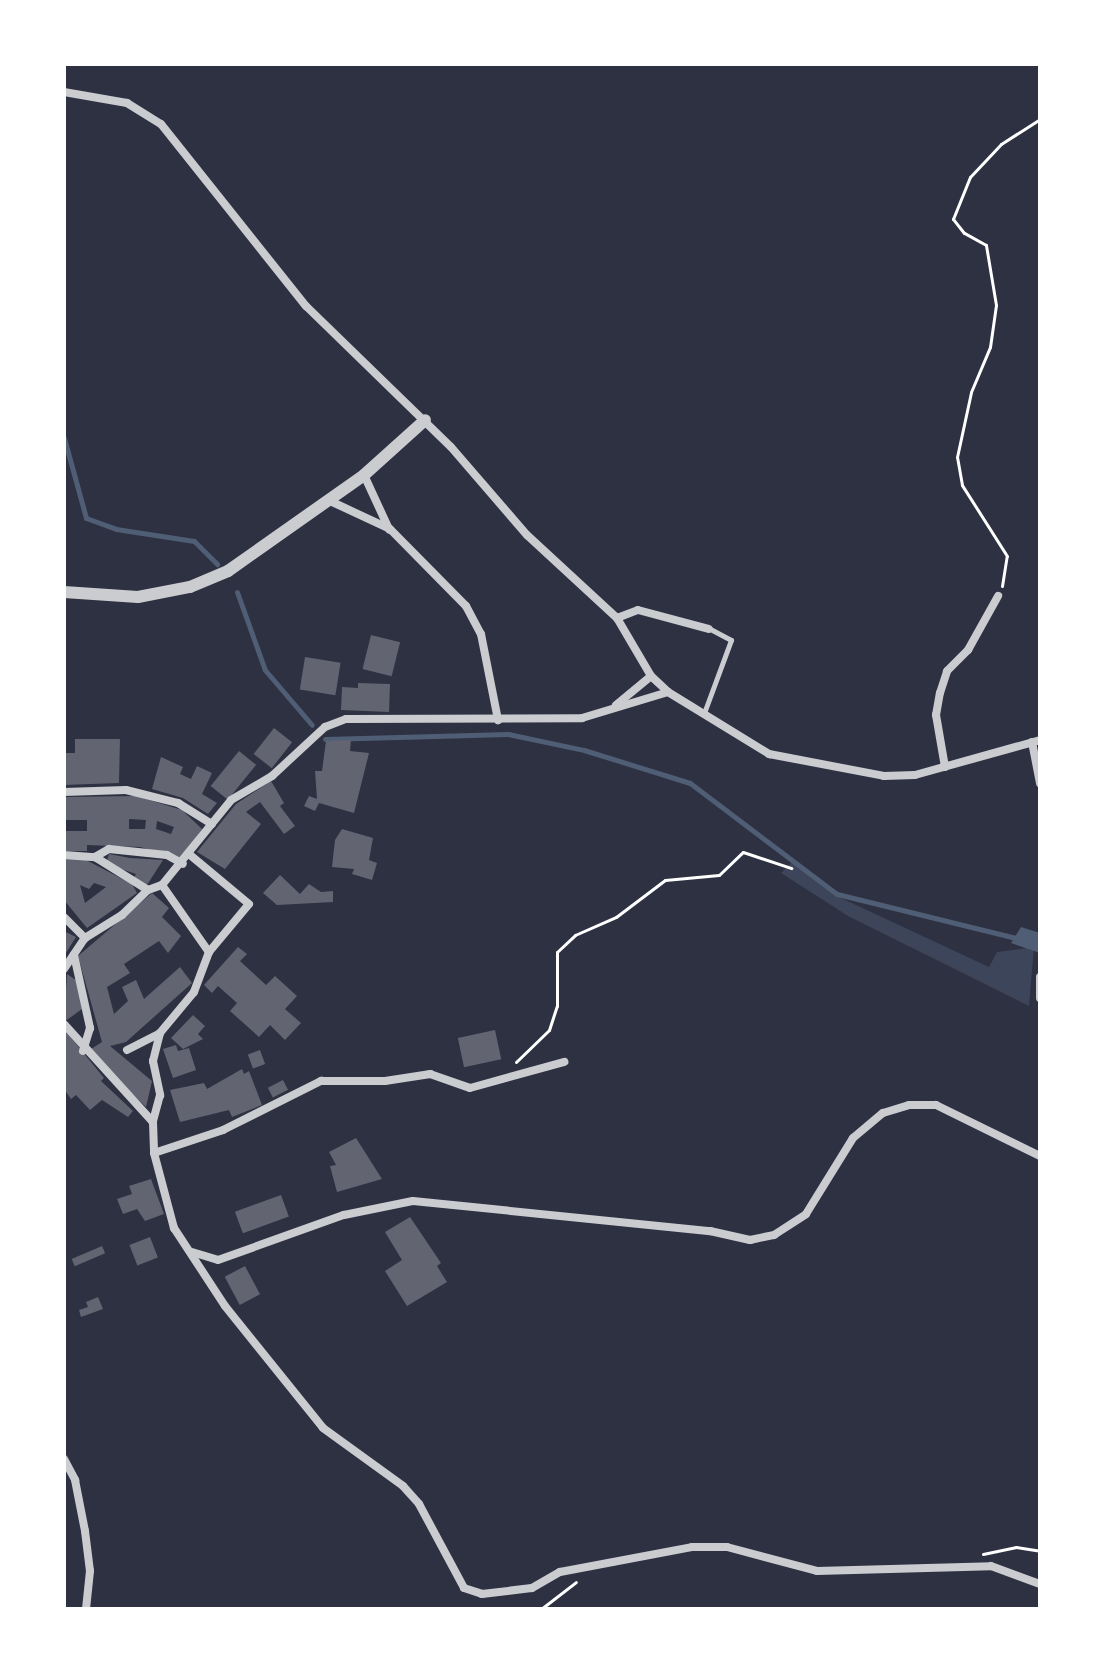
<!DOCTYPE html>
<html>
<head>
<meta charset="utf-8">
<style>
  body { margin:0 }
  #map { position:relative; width:1104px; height:1673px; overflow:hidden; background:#2d3142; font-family:"Public Sans",sans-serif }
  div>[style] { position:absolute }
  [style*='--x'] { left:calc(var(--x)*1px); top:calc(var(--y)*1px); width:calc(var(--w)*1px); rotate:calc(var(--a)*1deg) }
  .green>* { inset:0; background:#3c4559 }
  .water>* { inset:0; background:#4f5d75 }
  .stream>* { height:5px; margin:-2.5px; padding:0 2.5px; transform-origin:2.5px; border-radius:2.5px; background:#4f5d75 }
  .building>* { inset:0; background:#626471; transform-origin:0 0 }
  .path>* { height:3px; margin:-1.5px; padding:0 1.5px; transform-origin:1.5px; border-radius:1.5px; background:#fff }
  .service>* { height:5px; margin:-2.5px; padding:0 2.5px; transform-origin:2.5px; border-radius:2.5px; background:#caccd0 }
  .minor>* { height:8px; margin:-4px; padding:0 4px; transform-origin:4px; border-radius:4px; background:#caccd0 }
  .tertiary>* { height:12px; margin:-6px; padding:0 6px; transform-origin:6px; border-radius:6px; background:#caccd0 }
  span { translate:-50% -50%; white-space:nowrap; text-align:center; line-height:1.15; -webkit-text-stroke:6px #fff; paint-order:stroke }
  .frame { position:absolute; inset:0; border:66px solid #fff; pointer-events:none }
</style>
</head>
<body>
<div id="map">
  <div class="green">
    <i style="clip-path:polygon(792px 862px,841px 898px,989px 967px,997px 952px,1034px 947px,1029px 1006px,848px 916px,781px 873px)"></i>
  </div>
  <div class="water">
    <i style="clip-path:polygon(1021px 927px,1040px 933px,1040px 953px,1011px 943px)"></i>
  </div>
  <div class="stream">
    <i style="--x:64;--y:438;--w:83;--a:74.6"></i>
    <i style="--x:86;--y:518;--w:32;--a:20"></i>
    <i style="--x:116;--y:529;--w:79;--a:8.7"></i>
    <i style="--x:194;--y:541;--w:33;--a:45"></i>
    <i style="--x:237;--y:592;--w:83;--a:70.3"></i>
    <i style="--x:265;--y:670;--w:72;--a:49.5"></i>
    <i style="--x:325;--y:739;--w:183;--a:-1.6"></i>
    <i style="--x:508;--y:734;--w:78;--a:11.9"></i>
    <i style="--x:584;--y:750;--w:111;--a:17.3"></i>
    <i style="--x:690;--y:783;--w:184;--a:37.1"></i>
    <i style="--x:837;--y:894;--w:188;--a:13.8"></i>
  </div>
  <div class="building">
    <i style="left:371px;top:635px;width:30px;height:35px;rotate:14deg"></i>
    <i style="left:305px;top:657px;width:36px;height:33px;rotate:9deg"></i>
    <i style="clip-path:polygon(358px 683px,390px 684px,389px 712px,341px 710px,342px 687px,358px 688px)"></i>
    <i style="left:274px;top:728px;width:23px;height:33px;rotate:38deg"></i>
    <i style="clip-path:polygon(75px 739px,120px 739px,119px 783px,64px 785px,64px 753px,75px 753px)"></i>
    <i style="clip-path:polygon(351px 740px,350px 751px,369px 753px,354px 813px,319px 803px,315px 811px,304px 806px,309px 796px,317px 799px,315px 771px,322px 771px,326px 741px)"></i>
    <i style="left:239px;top:751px;width:22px;height:45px;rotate:39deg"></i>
    <i style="clip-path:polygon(161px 757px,183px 767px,180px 774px,191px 779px,197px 766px,212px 773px,202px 794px,217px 803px,208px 814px,183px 798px,152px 789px)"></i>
    <i style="clip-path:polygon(271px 781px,284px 803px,280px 806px,295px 826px,284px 834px,260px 802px,246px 812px,261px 824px,225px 869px,197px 852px,236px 804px)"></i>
    <i style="clip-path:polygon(evenodd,136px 796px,182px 810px,202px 829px,181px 858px,140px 847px,87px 845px,87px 851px,64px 851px,64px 831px,87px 831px,87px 820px,64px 820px,64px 797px,136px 796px,129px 819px,146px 820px,145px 829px,129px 829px,129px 819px,136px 796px,157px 821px,174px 827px,171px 834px,156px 829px,157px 821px)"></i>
    <i style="clip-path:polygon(342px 829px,373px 838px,369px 860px,377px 863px,372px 880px,352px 874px,354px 869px,332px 867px,335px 840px)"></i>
    <i style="clip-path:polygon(109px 854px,130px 858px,163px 860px,147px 885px,133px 879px,136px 874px,106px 864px)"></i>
    <i style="clip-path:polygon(evenodd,64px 858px,86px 860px,132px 884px,137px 893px,87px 928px,64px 900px,64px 858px,94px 883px,106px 887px,85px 903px,80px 885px,89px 889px,94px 883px)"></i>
    <i style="clip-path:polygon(280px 875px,300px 894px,309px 884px,321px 892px,333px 891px,333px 902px,277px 905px,263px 893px)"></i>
    <i style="clip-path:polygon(152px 893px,169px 908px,162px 917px,181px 936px,168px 953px,159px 941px,124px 964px,130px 973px,107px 987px,114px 1014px,128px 1001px,122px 987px,136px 980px,144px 999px,180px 967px,192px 983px,126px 1042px,110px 1046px,152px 1081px,146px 1107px,88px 1051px,102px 1042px,78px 956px)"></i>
    <i style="clip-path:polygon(64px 931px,76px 937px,64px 956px)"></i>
    <i style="clip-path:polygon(238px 947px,247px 954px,240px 961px,266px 985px,275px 976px,297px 996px,285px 1009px,301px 1023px,285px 1040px,270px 1025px,259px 1037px,230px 1011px,237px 1003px,218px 986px,212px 993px,204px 985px)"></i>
    <i style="clip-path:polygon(67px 974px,79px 982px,82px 1009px,64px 1022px)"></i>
    <i style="clip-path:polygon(193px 1015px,205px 1026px,198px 1034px,203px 1039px,183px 1049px,171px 1038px)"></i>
    <i style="clip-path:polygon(64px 1029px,104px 1078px,101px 1081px,133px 1111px,128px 1117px,102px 1100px,90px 1110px,76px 1095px,71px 1099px,64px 1089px)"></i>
    <i style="left:495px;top:1030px;width:30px;height:38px;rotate:78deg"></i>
    <i style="clip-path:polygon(176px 1045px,178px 1051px,189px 1048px,196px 1070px,173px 1078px,163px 1049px)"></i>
    <i style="left:260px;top:1050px;width:15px;height:13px;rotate:70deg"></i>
    <i style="clip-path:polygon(242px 1069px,244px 1074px,249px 1071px,262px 1105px,232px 1117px,229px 1110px,180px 1122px,170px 1090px,204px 1083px,207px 1089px)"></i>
    <i style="left:283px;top:1080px;width:11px;height:17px;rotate:63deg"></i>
    <i style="clip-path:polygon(356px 1138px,382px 1179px,337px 1192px,330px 1166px,336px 1165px,329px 1152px)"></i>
    <i style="clip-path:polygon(151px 1179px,164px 1214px,145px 1221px,137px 1209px,123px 1214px,117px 1199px,132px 1194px,129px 1186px)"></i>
    <i style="left:281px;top:1195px;width:23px;height:49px;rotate:70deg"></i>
    <i style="clip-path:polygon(410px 1217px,441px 1263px,437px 1266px,447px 1282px,407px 1306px,385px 1271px,402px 1260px,385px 1232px)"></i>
    <i style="left:150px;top:1237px;width:22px;height:22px;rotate:69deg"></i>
    <i style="left:102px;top:1246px;width:8px;height:33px;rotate:67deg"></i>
    <i style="left:245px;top:1266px;width:32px;height:23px;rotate:62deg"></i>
    <i style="clip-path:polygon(98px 1297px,103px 1309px,81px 1317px,79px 1310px,88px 1307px,86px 1302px)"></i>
  </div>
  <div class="path">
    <i style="--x:1002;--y:586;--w:30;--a:-81"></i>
    <i style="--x:1007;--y:556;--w:84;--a:-122.4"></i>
    <i style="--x:962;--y:485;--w:28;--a:-100"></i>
    <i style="--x:957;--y:457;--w:66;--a:-77.8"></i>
    <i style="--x:971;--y:392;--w:49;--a:-67.1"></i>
    <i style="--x:990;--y:347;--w:42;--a:-81.9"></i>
    <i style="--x:996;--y:305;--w:61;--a:-99.5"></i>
    <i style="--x:986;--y:245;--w:25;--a:-151"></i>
    <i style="--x:964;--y:233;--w:18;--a:-128"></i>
    <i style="--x:953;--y:219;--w:45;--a:-68"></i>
    <i style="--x:970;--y:177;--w:45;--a:-46.8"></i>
    <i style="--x:1001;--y:144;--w:46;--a:-32.7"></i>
    <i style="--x:516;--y:1062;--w:46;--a:-44.1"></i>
    <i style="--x:549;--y:1030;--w:25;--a:-72"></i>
    <i style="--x:557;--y:1006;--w:54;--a:-90"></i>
    <i style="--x:557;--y:952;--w:25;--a:-43"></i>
    <i style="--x:575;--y:935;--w:45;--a:-23.7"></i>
    <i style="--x:616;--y:917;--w:61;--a:-37.1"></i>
    <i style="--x:665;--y:880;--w:54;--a:-5.3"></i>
    <i style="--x:719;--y:875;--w:33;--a:-44"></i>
    <i style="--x:743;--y:852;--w:51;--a:18.4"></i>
    <i style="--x:983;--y:1554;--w:34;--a:-12"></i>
    <i style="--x:1016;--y:1547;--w:24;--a:9"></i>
    <i style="--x:541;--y:1609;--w:44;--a:-37.6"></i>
  </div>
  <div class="service">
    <i style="--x:704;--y:713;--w:78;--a:-69.7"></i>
    <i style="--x:731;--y:640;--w:24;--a:-152"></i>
  </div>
  <div class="minor">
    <i style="--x:64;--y:92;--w:64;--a:9.9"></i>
    <i style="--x:127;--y:103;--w:40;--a:32"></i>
    <i style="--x:161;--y:124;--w:233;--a:51.5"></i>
    <i style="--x:306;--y:306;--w:202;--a:44.2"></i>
    <i style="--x:451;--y:447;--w:116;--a:49.2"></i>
    <i style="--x:527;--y:535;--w:122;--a:42.7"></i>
    <i style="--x:617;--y:618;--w:67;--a:59.6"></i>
    <i style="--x:651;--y:676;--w:23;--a:43"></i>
    <i style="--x:668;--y:692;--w:119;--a:31.5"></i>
    <i style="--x:769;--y:754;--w:117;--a:10.8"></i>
    <i style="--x:884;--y:776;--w:31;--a:-2"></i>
    <i style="--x:915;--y:775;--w:130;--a:-15.6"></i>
    <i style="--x:364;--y:475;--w:60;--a:65.2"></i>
    <i style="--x:330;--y:501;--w:66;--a:25"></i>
    <i style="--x:390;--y:529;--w:108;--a:45.4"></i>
    <i style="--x:466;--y:606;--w:32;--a:62"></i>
    <i style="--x:481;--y:634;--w:88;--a:78.8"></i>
    <i style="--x:617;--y:618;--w:22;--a:-21"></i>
    <i style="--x:638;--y:610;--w:73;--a:15"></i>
    <i style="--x:616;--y:705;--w:45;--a:-39.6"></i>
    <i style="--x:1032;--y:742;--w:42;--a:79"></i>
    <i style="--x:945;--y:767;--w:53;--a:-99.8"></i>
    <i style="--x:936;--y:715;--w:22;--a:-80"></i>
    <i style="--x:940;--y:693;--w:23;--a:-72"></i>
    <i style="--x:947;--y:671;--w:30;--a:-45"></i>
    <i style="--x:968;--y:650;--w:62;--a:-60.9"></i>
    <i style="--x:64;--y:792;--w:62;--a:-1.8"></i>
    <i style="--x:126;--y:790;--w:54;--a:14"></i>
    <i style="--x:178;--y:803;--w:40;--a:32"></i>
    <i style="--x:64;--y:855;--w:31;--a:4"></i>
    <i style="--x:95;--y:857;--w:62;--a:31.9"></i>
    <i style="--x:95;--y:857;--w:16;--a:-30"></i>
    <i style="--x:109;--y:849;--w:58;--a:5.9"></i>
    <i style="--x:167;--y:855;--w:18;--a:29"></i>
    <i style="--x:162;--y:885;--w:82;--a:55"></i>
    <i style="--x:209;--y:952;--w:62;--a:-50.2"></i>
    <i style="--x:249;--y:904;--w:78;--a:-140.2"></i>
    <i style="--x:64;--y:917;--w:30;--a:45"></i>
    <i style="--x:209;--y:952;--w:43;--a:110.6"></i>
    <i style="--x:194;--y:992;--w:53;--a:129.7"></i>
    <i style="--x:160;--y:1033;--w:29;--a:104"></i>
    <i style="--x:153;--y:1061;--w:35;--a:78"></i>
    <i style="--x:160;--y:1095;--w:28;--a:105"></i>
    <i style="--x:153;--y:1122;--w:31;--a:88"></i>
    <i style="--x:154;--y:1153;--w:78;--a:75.1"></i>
    <i style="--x:174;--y:1228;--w:93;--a:56.8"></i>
    <i style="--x:225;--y:1306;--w:156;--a:51.2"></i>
    <i style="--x:323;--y:1428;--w:99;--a:35.9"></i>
    <i style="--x:403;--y:1486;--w:24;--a:48"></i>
    <i style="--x:419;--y:1504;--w:95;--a:61.8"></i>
    <i style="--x:464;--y:1588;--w:19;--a:18"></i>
    <i style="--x:482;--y:1594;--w:50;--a:-6.8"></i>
    <i style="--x:532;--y:1588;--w:32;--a:-30"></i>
    <i style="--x:560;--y:1572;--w:134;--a:-10.7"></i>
    <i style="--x:692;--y:1547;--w:35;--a:0"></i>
    <i style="--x:727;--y:1547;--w:93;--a:14.9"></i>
    <i style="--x:817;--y:1571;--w:174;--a:-1.6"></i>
    <i style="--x:991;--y:1566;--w:52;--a:20.2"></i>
    <i style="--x:74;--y:955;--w:75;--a:77.6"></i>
    <i style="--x:90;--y:1028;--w:24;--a:107"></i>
    <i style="--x:64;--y:969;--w:37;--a:-56"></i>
    <i style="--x:85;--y:938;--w:44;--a:-31.9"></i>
    <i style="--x:122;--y:915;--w:36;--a:-44"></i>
    <i style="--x:148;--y:890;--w:15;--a:-20"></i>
    <i style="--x:162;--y:885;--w:109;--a:-50.9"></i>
    <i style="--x:231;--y:800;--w:48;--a:-30.3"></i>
    <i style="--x:272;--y:776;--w:72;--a:-42.8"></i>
    <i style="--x:325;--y:727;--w:22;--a:-21"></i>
    <i style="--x:346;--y:719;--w:236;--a:-0.2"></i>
    <i style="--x:582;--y:718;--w:90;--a:-16.8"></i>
    <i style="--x:1040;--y:977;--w:21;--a:90"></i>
    <i style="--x:64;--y:1024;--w:132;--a:47.8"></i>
    <i style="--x:127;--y:1050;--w:37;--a:-27"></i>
    <i style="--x:154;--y:1153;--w:73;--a:-18.4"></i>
    <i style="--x:223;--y:1130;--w:110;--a:-26.6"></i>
    <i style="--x:321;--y:1081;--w:64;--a:0"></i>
    <i style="--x:385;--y:1081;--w:46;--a:-8.8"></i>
    <i style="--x:430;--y:1074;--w:42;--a:19.3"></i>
    <i style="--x:470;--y:1088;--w:98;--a:-15.5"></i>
    <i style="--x:192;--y:1252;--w:27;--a:17"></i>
    <i style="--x:218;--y:1260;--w:134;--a:-19.7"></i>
    <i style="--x:344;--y:1215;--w:70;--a:-11.5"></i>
    <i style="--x:413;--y:1201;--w:299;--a:5.8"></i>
    <i style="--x:710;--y:1231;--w:41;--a:12.7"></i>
    <i style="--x:750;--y:1240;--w:25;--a:-12"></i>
    <i style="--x:774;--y:1235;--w:38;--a:-33"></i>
    <i style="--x:806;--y:1214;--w:89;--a:-58.3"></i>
    <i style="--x:853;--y:1138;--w:39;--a:-40"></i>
    <i style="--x:883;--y:1113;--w:27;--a:-17"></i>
    <i style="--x:909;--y:1105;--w:27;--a:0"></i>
    <i style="--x:936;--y:1105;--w:116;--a:26.1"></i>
    <i style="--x:64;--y:1459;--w:24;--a:62"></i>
    <i style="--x:75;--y:1480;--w:52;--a:78.9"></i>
    <i style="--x:85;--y:1531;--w:40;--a:82.9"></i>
    <i style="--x:90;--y:1571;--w:38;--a:96"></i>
  </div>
  <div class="tertiary">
    <i style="--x:64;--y:592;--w:74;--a:3.9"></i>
    <i style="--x:138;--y:597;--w:53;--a:-10.9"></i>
    <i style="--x:190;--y:587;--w:41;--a:-22.8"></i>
    <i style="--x:228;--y:571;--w:166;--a:-35.2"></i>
    <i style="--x:364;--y:475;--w:82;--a:-42"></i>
  </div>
  <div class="frame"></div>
</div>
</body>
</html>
